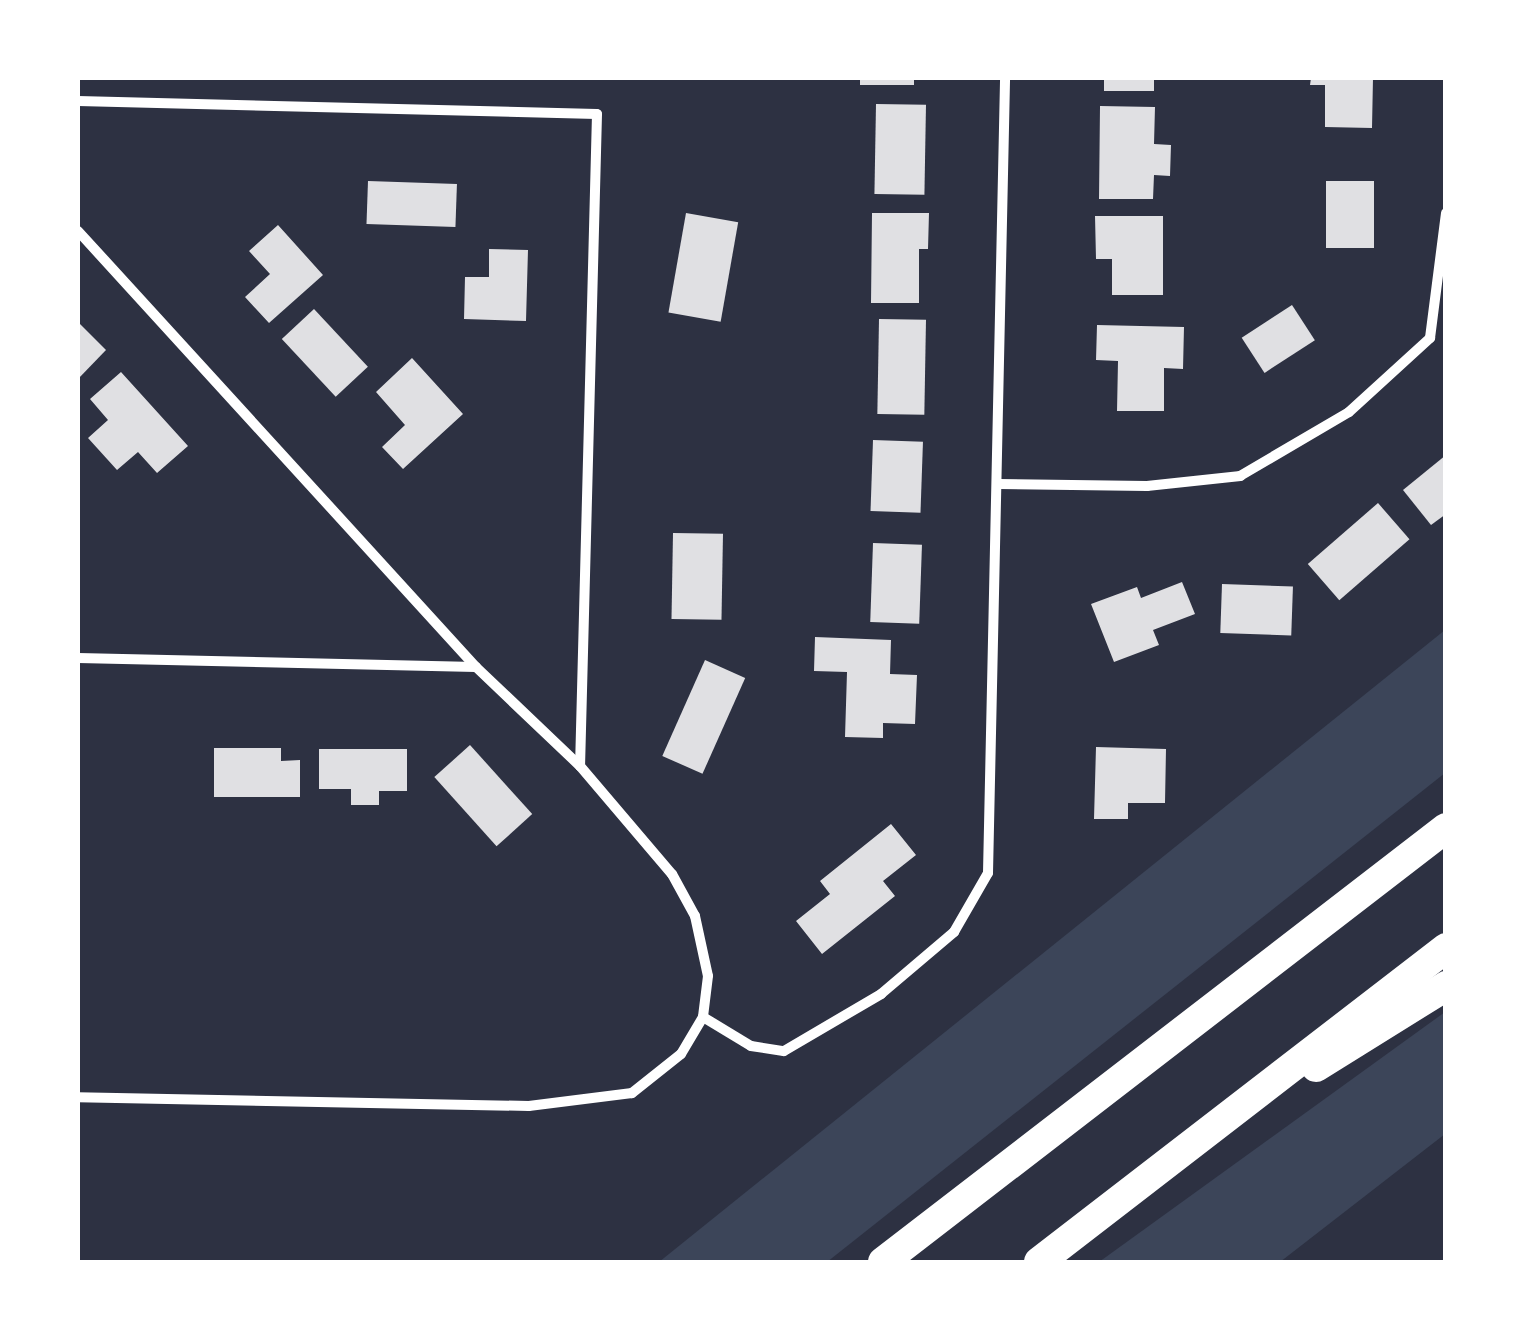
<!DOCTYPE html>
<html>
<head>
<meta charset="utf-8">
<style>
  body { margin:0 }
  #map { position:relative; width:1523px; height:1340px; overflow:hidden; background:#2d3142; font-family:"Open Sans",sans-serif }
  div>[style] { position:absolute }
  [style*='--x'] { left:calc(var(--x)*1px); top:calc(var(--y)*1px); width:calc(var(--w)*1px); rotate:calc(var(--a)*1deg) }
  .green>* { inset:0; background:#3c4559 }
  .building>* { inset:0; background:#e0e0e3; transform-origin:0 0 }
  .minor>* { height:10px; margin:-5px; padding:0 5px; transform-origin:5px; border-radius:5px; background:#fff }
  .motorway>* { height:30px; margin:-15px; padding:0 15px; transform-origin:15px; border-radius:15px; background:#fff }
  span { translate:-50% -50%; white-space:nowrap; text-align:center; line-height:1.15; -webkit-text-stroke:8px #fff; paint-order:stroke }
  .frame { position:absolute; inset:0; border:80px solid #fff; pointer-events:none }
</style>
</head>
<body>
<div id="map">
  <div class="green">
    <i style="clip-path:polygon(1445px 630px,1445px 773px,827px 1262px,659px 1262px)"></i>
    <i style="clip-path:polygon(1445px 1012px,1445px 1134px,1280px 1262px,1099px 1262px)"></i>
  </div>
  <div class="building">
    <i style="left:860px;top:78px;width:54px;height:7px"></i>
    <i style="left:1104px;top:78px;width:50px;height:13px"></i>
    <i style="clip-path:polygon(1311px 78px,1373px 78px,1372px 128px,1325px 127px,1325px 85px,1310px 85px)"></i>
    <i style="left:876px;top:104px;width:50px;height:90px;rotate:1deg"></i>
    <i style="clip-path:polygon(1100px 106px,1155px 107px,1154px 144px,1171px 145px,1170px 176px,1154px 175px,1153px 199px,1099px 199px)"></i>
    <i style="left:368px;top:181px;width:89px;height:43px;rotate:2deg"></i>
    <i style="left:1326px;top:181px;width:48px;height:67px"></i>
    <i style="left:686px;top:213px;width:53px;height:101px;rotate:10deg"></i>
    <i style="clip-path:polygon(872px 213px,929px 213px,928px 249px,919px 249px,919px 303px,871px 303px)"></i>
    <i style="clip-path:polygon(1095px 216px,1163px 216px,1163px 295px,1112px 295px,1112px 259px,1096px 259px)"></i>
    <i style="clip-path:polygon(278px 225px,323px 275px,269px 323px,245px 297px,270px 274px,249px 251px)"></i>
    <i style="clip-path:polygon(489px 249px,528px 250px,526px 321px,464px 319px,465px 277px,489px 277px)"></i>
    <i style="left:1292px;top:305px;width:42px;height:60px;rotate:57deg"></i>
    <i style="left:314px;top:309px;width:79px;height:44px;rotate:47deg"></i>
    <i style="left:879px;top:319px;width:47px;height:95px;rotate:1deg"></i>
    <i style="clip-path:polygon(78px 322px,106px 350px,78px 379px)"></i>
    <i style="clip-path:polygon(1097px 325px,1184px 327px,1183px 369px,1164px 368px,1164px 411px,1117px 411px,1118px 361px,1096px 360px)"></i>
    <i style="clip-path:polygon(412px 358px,463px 414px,403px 469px,382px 447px,405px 425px,376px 392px)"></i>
    <i style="clip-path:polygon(121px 372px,188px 446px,157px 473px,138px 452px,117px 470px,88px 438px,108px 420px,90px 399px)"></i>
    <i style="left:873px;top:440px;width:50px;height:71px;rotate:2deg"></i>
    <i style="clip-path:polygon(1446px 455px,1446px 514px,1431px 525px,1403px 490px)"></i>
    <i style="left:1378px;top:503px;width:48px;height:93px;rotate:49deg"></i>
    <i style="left:673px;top:533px;width:50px;height:86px;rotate:1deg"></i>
    <i style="left:873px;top:543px;width:49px;height:79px;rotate:2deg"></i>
    <i style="clip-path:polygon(1182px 582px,1195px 614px,1153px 630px,1159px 645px,1114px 662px,1091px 604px,1137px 587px,1141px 598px)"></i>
    <i style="left:1222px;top:584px;width:71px;height:49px;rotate:2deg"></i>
    <i style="clip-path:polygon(815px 637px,891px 640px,890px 674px,917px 675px,915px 724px,883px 723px,883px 738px,845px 737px,847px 672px,814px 671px)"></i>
    <i style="left:705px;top:660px;width:44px;height:105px;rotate:24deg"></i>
    <i style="left:470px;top:745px;width:93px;height:48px;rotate:48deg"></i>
    <i style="clip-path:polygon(1096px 747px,1166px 749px,1165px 803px,1128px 803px,1128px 819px,1094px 819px)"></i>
    <i style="clip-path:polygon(214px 748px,281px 748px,281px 761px,300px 760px,300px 797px,214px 797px)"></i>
    <i style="clip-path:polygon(319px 749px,407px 749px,407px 791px,379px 791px,379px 805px,351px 805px,351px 789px,319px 789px)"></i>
    <i style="clip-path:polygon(891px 824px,916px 855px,883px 881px,895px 896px,822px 954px,796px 921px,830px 894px,820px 881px)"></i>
  </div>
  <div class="minor">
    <i style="--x:78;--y:101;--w:519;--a:1.43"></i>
    <i style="--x:597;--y:114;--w:652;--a:91.49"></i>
    <i style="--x:78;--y:231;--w:590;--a:47.61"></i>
    <i style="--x:476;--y:667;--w:144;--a:43.6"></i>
    <i style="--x:580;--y:766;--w:142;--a:49.6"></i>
    <i style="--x:672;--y:874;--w:48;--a:61.3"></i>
    <i style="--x:695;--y:916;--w:61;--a:77.8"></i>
    <i style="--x:708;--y:976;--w:41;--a:97"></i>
    <i style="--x:703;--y:1017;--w:43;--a:120.7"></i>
    <i style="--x:681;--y:1054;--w:63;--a:141.5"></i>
    <i style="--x:632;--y:1093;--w:104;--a:172.8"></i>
    <i style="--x:529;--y:1106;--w:451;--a:-178.9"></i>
    <i style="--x:999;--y:484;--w:148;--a:0.8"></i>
    <i style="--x:1147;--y:486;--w:94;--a:-6.1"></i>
    <i style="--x:1240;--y:476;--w:126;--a:-30.4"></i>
    <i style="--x:1349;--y:412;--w:110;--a:-42.4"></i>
    <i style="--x:1430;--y:338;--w:126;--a:-82.7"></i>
    <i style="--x:78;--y:658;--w:398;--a:1.3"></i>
    <i style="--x:703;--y:1017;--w:56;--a:31.1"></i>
    <i style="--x:751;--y:1046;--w:33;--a:9"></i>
    <i style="--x:784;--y:1051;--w:113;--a:-30.4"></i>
    <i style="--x:881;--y:994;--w:96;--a:-40.3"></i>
    <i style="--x:954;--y:932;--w:68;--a:-60"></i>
    <i style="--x:988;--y:873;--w:795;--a:-88.77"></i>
  </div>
  <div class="motorway">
    <i style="--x:1316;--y:1067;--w:153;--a:-31.9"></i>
    <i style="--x:883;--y:1262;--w:711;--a:-37.63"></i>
    <i style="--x:1039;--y:1262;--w:514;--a:-37.65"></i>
  </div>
  <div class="frame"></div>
</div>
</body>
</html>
